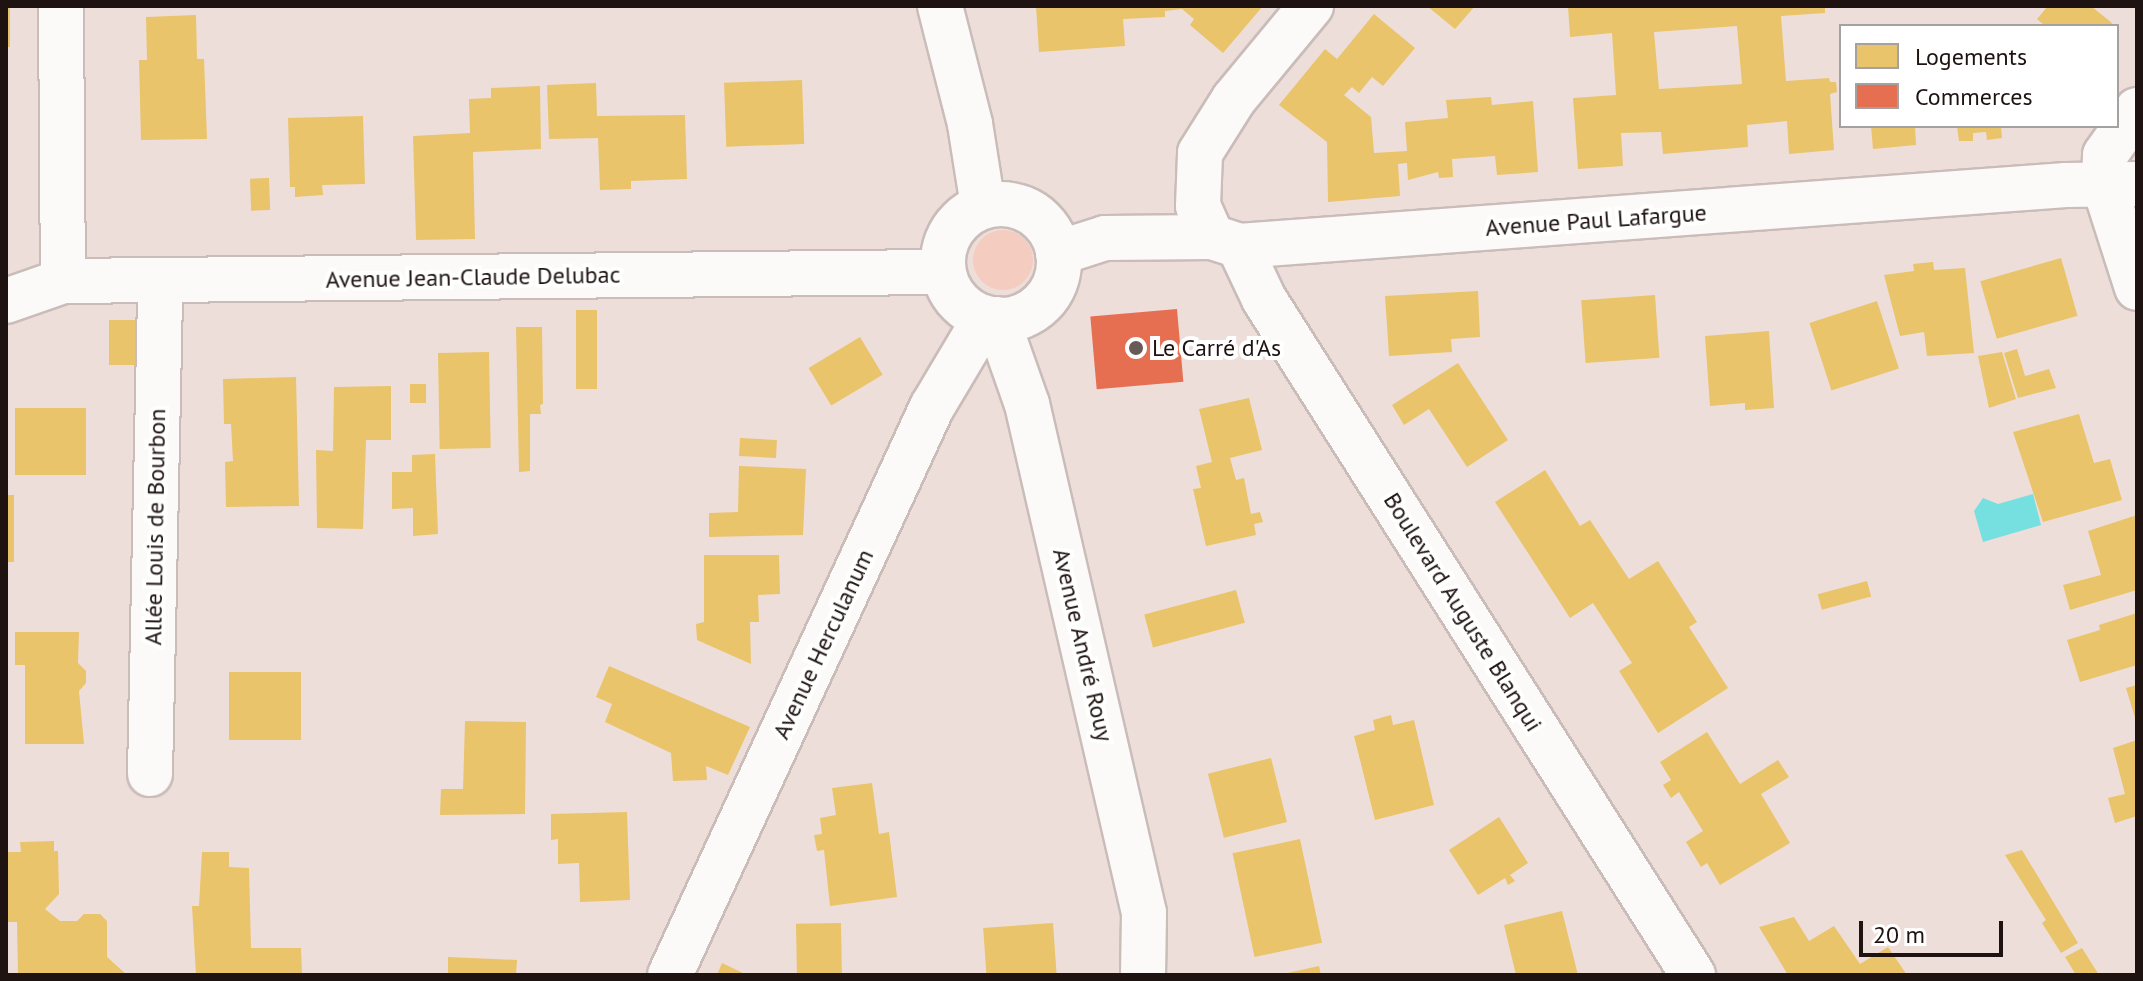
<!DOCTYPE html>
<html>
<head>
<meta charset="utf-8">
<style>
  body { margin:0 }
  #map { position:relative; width:2143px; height:981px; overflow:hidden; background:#eeded9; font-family:"PT Sans",sans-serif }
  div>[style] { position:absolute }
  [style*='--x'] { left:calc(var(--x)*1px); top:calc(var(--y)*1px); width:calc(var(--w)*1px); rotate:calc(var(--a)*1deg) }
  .green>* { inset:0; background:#f4ccc0 }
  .round { border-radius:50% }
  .water>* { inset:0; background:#76dfdf }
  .homes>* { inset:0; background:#e9c46a; transform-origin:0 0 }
  .shops>* { inset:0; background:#e76f51; transform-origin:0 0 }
  .roads { filter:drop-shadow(2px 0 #c9bcb9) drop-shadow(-2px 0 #c9bcb9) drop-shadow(0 2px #c9bcb9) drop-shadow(0 -2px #c9bcb9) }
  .minor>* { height:44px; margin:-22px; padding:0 22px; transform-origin:22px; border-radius:22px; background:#fcfaf9 }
  .tertiary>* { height:44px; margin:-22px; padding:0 22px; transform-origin:22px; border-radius:22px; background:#fcfaf9 }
  .secondary>* { height:44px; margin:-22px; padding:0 22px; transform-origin:22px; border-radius:22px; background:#fcfaf9 }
  .secondary>.ring { margin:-22px; padding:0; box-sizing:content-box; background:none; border:44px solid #fcfaf9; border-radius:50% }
  .dots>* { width:22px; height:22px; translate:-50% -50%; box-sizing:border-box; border:4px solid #fff; border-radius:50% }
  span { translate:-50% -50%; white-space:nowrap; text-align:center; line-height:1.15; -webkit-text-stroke:8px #fff; paint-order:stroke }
  .street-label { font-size:24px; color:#1e1311 }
  .poi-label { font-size:24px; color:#1e1311 }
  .left { translate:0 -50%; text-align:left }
  .frame { position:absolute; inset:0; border:8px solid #1e1311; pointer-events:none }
  .legend { position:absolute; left:1839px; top:24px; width:280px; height:104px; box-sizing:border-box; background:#fff; border:2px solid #a5a1a0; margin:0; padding:10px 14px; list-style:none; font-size:24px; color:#1e1311 }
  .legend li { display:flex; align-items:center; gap:16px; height:40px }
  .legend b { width:40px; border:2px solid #a5a1a0 }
  .scale { position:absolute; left:1859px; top:921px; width:144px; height:36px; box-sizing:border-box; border:4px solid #1e1311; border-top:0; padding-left:10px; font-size:24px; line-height:28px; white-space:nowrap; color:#1e1311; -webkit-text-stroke:6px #fff; paint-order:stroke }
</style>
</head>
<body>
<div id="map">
  <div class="green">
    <i class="round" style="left:973px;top:230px;width:60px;height:60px"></i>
  </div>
  <div class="water">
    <i style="clip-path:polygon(2033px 494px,2041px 525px,1983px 542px,1974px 511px,1983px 498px,1998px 504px)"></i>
  </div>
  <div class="homes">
    <i style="left:6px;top:6px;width:4px;height:41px"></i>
    <i style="clip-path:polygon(1036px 6px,1263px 6px,1223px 53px,1190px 25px,1194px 19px,1182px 9px,1165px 11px,1165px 17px,1123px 19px,1125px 46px,1039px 52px)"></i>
    <i style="clip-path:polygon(1427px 6px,1475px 6px,1455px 29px)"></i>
    <i style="clip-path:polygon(evenodd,1568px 6px,1825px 6px,1825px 13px,1781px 16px,1786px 81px,1829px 78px,1830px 82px,1836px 82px,1837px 92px,1830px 94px,1834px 150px,1789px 154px,1787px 121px,1747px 125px,1748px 147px,1663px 154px,1661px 132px,1621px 133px,1623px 166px,1578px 169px,1573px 98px,1616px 95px,1612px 33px,1570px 37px,1568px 6px,1737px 26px,1742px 84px,1659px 89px,1654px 32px,1737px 26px)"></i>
    <i style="clip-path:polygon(2048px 6px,2091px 6px,2112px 23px,2110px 26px,2045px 26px,2037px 19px)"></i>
    <i style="clip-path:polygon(1374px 14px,1415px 48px,1383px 86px,1372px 77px,1359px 93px,1352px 87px,1344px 95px,1371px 117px,1374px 153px,1407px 151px,1405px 122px,1448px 118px,1446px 100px,1491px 97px,1492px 105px,1533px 101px,1538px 172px,1497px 175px,1495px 156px,1452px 159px,1453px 177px,1439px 178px,1438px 172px,1408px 180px,1407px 163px,1398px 164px,1400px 196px,1328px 202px,1327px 142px,1279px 105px,1325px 49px,1337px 59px)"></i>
    <i style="clip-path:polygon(196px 15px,197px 59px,204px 59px,207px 139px,141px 140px,139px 60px,147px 60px,146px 17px)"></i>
    <i style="left:802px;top:80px;width:64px;height:78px;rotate:88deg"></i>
    <i style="clip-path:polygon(596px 83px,597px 116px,685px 115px,687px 179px,631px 181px,631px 189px,600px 190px,598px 138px,549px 139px,547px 85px)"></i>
    <i style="clip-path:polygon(540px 86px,541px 149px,473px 152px,475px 239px,416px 240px,413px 136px,470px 133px,469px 99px,491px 98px,491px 88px)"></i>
    <i style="clip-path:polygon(363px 116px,365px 184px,322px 185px,323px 195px,295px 197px,295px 187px,290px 187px,288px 118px)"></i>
    <i style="clip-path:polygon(1871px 126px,1915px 126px,1916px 145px,1873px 149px)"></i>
    <i style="clip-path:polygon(1957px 126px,2001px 126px,2002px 138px,1987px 140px,1986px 132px,1973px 133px,1973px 141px,1959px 141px)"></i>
    <i style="left:269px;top:178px;width:32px;height:19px;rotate:88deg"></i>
    <i style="left:2061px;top:258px;width:60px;height:84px;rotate:74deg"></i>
    <i style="clip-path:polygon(1933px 262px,1934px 270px,1965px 268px,1974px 353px,1927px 356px,1924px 332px,1900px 336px,1884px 275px,1914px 271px,1913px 264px)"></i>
    <i style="clip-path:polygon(1478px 291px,1480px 337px,1451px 339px,1452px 352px,1389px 356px,1385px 296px)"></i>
    <i style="left:1655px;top:295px;width:63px;height:74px;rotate:86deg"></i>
    <i style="left:1877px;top:301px;width:71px;height:71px;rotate:72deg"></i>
    <i style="left:576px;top:310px;width:21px;height:79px"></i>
    <i style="left:137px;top:320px;width:45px;height:28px;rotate:90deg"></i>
    <i style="clip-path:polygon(516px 327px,542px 327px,543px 404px,540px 405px,541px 414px,530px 414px,530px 471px,519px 472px)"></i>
    <i style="clip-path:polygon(1769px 331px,1774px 408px,1745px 410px,1745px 403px,1710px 406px,1705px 336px)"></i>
    <i style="left:860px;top:337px;width:44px;height:60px;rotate:59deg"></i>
    <i style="clip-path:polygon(2017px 349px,2025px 376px,2049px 369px,2056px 388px,2018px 398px,2004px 353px)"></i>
    <i style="left:489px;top:352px;width:96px;height:51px;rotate:89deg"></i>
    <i style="clip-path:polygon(2002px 352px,2016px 399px,1989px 408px,1978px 356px)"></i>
    <i style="clip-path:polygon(1458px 363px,1508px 440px,1467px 467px,1429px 409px,1404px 425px,1392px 405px)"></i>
    <i style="clip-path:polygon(296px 377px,299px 506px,226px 507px,225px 462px,233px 461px,231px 424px,224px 424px,223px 379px)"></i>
    <i style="left:410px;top:384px;width:16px;height:19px"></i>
    <i style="clip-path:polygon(391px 386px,391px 440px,366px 440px,363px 529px,317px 528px,316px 450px,333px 451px,334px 387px)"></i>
    <i style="clip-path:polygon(1249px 398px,1262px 450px,1230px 458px,1236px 480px,1244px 478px,1251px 514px,1260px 512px,1263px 522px,1254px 524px,1256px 535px,1206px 546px,1193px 489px,1201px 488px,1196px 466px,1212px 462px,1199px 409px)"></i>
    <i style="left:15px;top:408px;width:71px;height:67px"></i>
    <i style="clip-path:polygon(2079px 414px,2094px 463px,2110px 459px,2122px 500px,2043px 522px,2013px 432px)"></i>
    <i style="left:740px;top:438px;width:37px;height:18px;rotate:3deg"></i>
    <i style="clip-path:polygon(435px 454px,438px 534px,413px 536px,413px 508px,392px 509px,392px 472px,412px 472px,412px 455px)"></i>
    <i style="clip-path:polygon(739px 466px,806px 469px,803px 535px,709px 537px,709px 513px,738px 512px)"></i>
    <i style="clip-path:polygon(1545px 470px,1580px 526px,1590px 520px,1629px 579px,1658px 561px,1697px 622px,1689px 627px,1728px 688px,1658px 733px,1619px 671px,1632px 663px,1593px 603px,1570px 618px,1495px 502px)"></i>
    <i style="left:6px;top:495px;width:8px;height:67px"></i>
    <i style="clip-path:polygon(2137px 515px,2137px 590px,2070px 610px,2063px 585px,2101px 575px,2088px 531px)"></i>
    <i style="clip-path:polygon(704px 555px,779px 555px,780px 594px,758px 595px,759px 622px,750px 622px,751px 664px,697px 640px,696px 624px,704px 622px)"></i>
    <i style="left:1867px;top:581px;width:16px;height:51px;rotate:75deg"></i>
    <i style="left:1236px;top:590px;width:34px;height:95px;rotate:75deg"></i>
    <i style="clip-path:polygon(2137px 613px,2137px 665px,2080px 682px,2067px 640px,2100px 630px,2099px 625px)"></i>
    <i style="clip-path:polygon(15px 632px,79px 632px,78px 663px,86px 671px,86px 683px,79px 691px,84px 744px,25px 744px,25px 665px,15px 665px)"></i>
    <i style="clip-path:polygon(609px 666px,750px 727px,728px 775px,706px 766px,707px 780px,673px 781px,671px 753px,605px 722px,612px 704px,596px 697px)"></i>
    <i style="left:229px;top:672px;width:72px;height:68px"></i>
    <i style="clip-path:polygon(2137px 685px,2137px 721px,2136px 721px,2126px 688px)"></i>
    <i style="clip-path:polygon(1391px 715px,1393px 725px,1414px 720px,1434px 805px,1375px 820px,1354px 736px,1375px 730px,1373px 720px)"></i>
    <i style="clip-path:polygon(465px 721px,526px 722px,525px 814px,440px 815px,441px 789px,463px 789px)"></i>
    <i style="clip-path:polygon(1707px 732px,1740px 784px,1778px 760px,1789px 777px,1761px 794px,1790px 843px,1720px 885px,1707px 863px,1701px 867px,1686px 842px,1703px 831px,1679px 792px,1671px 798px,1663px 785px,1671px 780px,1660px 762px)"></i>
    <i style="clip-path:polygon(2137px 740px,2137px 816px,2115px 823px,2108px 798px,2125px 794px,2113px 748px)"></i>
    <i style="left:1271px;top:758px;width:66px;height:65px;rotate:76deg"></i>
    <i style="clip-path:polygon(872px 783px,879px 834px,889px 832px,897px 897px,830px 906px,824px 850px,817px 851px,814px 835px,822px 834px,820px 818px,836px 815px,832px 788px)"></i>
    <i style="clip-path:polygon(627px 812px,630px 900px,580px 902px,579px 863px,558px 864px,558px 839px,551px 840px,551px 814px)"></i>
    <i style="clip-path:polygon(1499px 817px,1528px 863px,1510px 875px,1515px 881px,1508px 885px,1505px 878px,1478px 895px,1449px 850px)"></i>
    <i style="left:1300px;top:839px;width:106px;height:69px;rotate:78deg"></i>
    <i style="clip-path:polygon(54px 841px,54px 851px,58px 851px,59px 894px,45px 909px,60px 921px,77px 921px,84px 914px,100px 914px,107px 921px,107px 957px,127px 975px,18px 975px,17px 922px,6px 922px,6px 852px,21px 852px,20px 842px)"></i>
    <i style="clip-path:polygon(2022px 850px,2078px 943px,2061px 953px,2042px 923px,2046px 920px,2005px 855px)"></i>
    <i style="clip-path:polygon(202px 852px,229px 852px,229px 867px,249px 868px,251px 948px,301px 948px,302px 975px,196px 975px,192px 906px,199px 906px)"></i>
    <i style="clip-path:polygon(1562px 911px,1578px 975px,1516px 975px,1504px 925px)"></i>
    <i style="clip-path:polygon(1794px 917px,1809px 941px,1834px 926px,1860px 964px,1888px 947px,1907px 975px,1788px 975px,1759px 927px)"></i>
    <i style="left:841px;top:923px;width:52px;height:45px;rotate:89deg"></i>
    <i style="left:1053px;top:923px;width:52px;height:70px;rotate:86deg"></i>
    <i style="clip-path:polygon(2082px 948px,2099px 975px,2076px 975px,2065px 957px)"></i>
    <i style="clip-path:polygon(448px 957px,517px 960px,516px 975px,448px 975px)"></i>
    <i style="clip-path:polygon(722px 963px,747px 975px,717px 975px)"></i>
    <i style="clip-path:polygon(1319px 966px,1321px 975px,1283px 975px,1283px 974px)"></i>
  </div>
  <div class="shops">
    <i style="left:1177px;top:309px;width:73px;height:87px;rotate:85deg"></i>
  </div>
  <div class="roads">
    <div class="minor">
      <i style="--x:61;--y:6;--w:275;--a:89.6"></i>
      <i style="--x:2137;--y:110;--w:55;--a:125.4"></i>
      <i style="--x:2105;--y:155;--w:30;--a:92"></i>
      <i style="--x:2104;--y:185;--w:108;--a:72.2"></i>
      <i style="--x:1212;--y:237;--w:34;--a:-114"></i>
      <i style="--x:1198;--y:206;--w:53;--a:-87.8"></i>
      <i style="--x:1200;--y:153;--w:64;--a:-57.8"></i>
      <i style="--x:1234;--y:99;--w:121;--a:-50.4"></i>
      <i style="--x:1239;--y:246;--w:59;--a:64.7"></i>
      <i style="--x:1264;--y:299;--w:801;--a:57.6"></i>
      <i style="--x:150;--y:774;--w:493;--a:-88.8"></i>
      <i style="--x:670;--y:975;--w:626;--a:-65.24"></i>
      <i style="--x:932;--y:407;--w:104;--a:-59.2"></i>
    </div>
    <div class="tertiary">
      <i style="--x:1058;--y:253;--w:49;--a:-17.7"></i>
      <i style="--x:1105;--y:238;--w:107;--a:-0.5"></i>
      <i style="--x:1212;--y:237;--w:28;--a:18"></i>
      <i style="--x:1239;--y:246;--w:829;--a:-4.22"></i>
      <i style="--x:2066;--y:185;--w:71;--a:-0.8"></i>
      <i style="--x:6;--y:301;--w:60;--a:-19.3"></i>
      <i style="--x:63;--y:281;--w:880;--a:-0.59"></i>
    </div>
    <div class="secondary">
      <i style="--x:940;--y:6;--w:122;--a:75.7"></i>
      <i style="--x:970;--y:124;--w:83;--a:81"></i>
      <i class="ring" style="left:943px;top:204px;width:72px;height:72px"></i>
      <i style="--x:997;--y:319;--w:90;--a:70.6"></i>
      <i style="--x:1027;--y:404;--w:522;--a:77.05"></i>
      <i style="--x:1144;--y:913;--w:62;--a:90.9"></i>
    </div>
  </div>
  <div class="dots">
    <i style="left:1136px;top:348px;background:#675a57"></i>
  </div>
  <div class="street-label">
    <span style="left:1596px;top:220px;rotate:-4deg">Avenue Paul Lafargue</span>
    <span style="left:473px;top:277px;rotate:-1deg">Avenue Jean-Claude Delubac</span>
    <span style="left:155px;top:527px;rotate:-89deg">Allée Louis de Bourbon</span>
    <span style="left:1463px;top:612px;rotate:58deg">Boulevard Auguste Blanqui</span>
    <span style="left:823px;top:644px;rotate:-65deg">Avenue Herculanum</span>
    <span style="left:1083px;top:645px;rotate:77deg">Avenue André Rouy</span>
  </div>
  <div class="poi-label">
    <span class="left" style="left:1152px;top:348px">Le Carré d'As</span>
  </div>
  <div class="frame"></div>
  <ul class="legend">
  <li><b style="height:22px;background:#e9c46a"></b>Logements</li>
  <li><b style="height:22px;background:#e76f51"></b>Commerces</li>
  </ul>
  <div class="scale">20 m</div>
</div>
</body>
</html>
